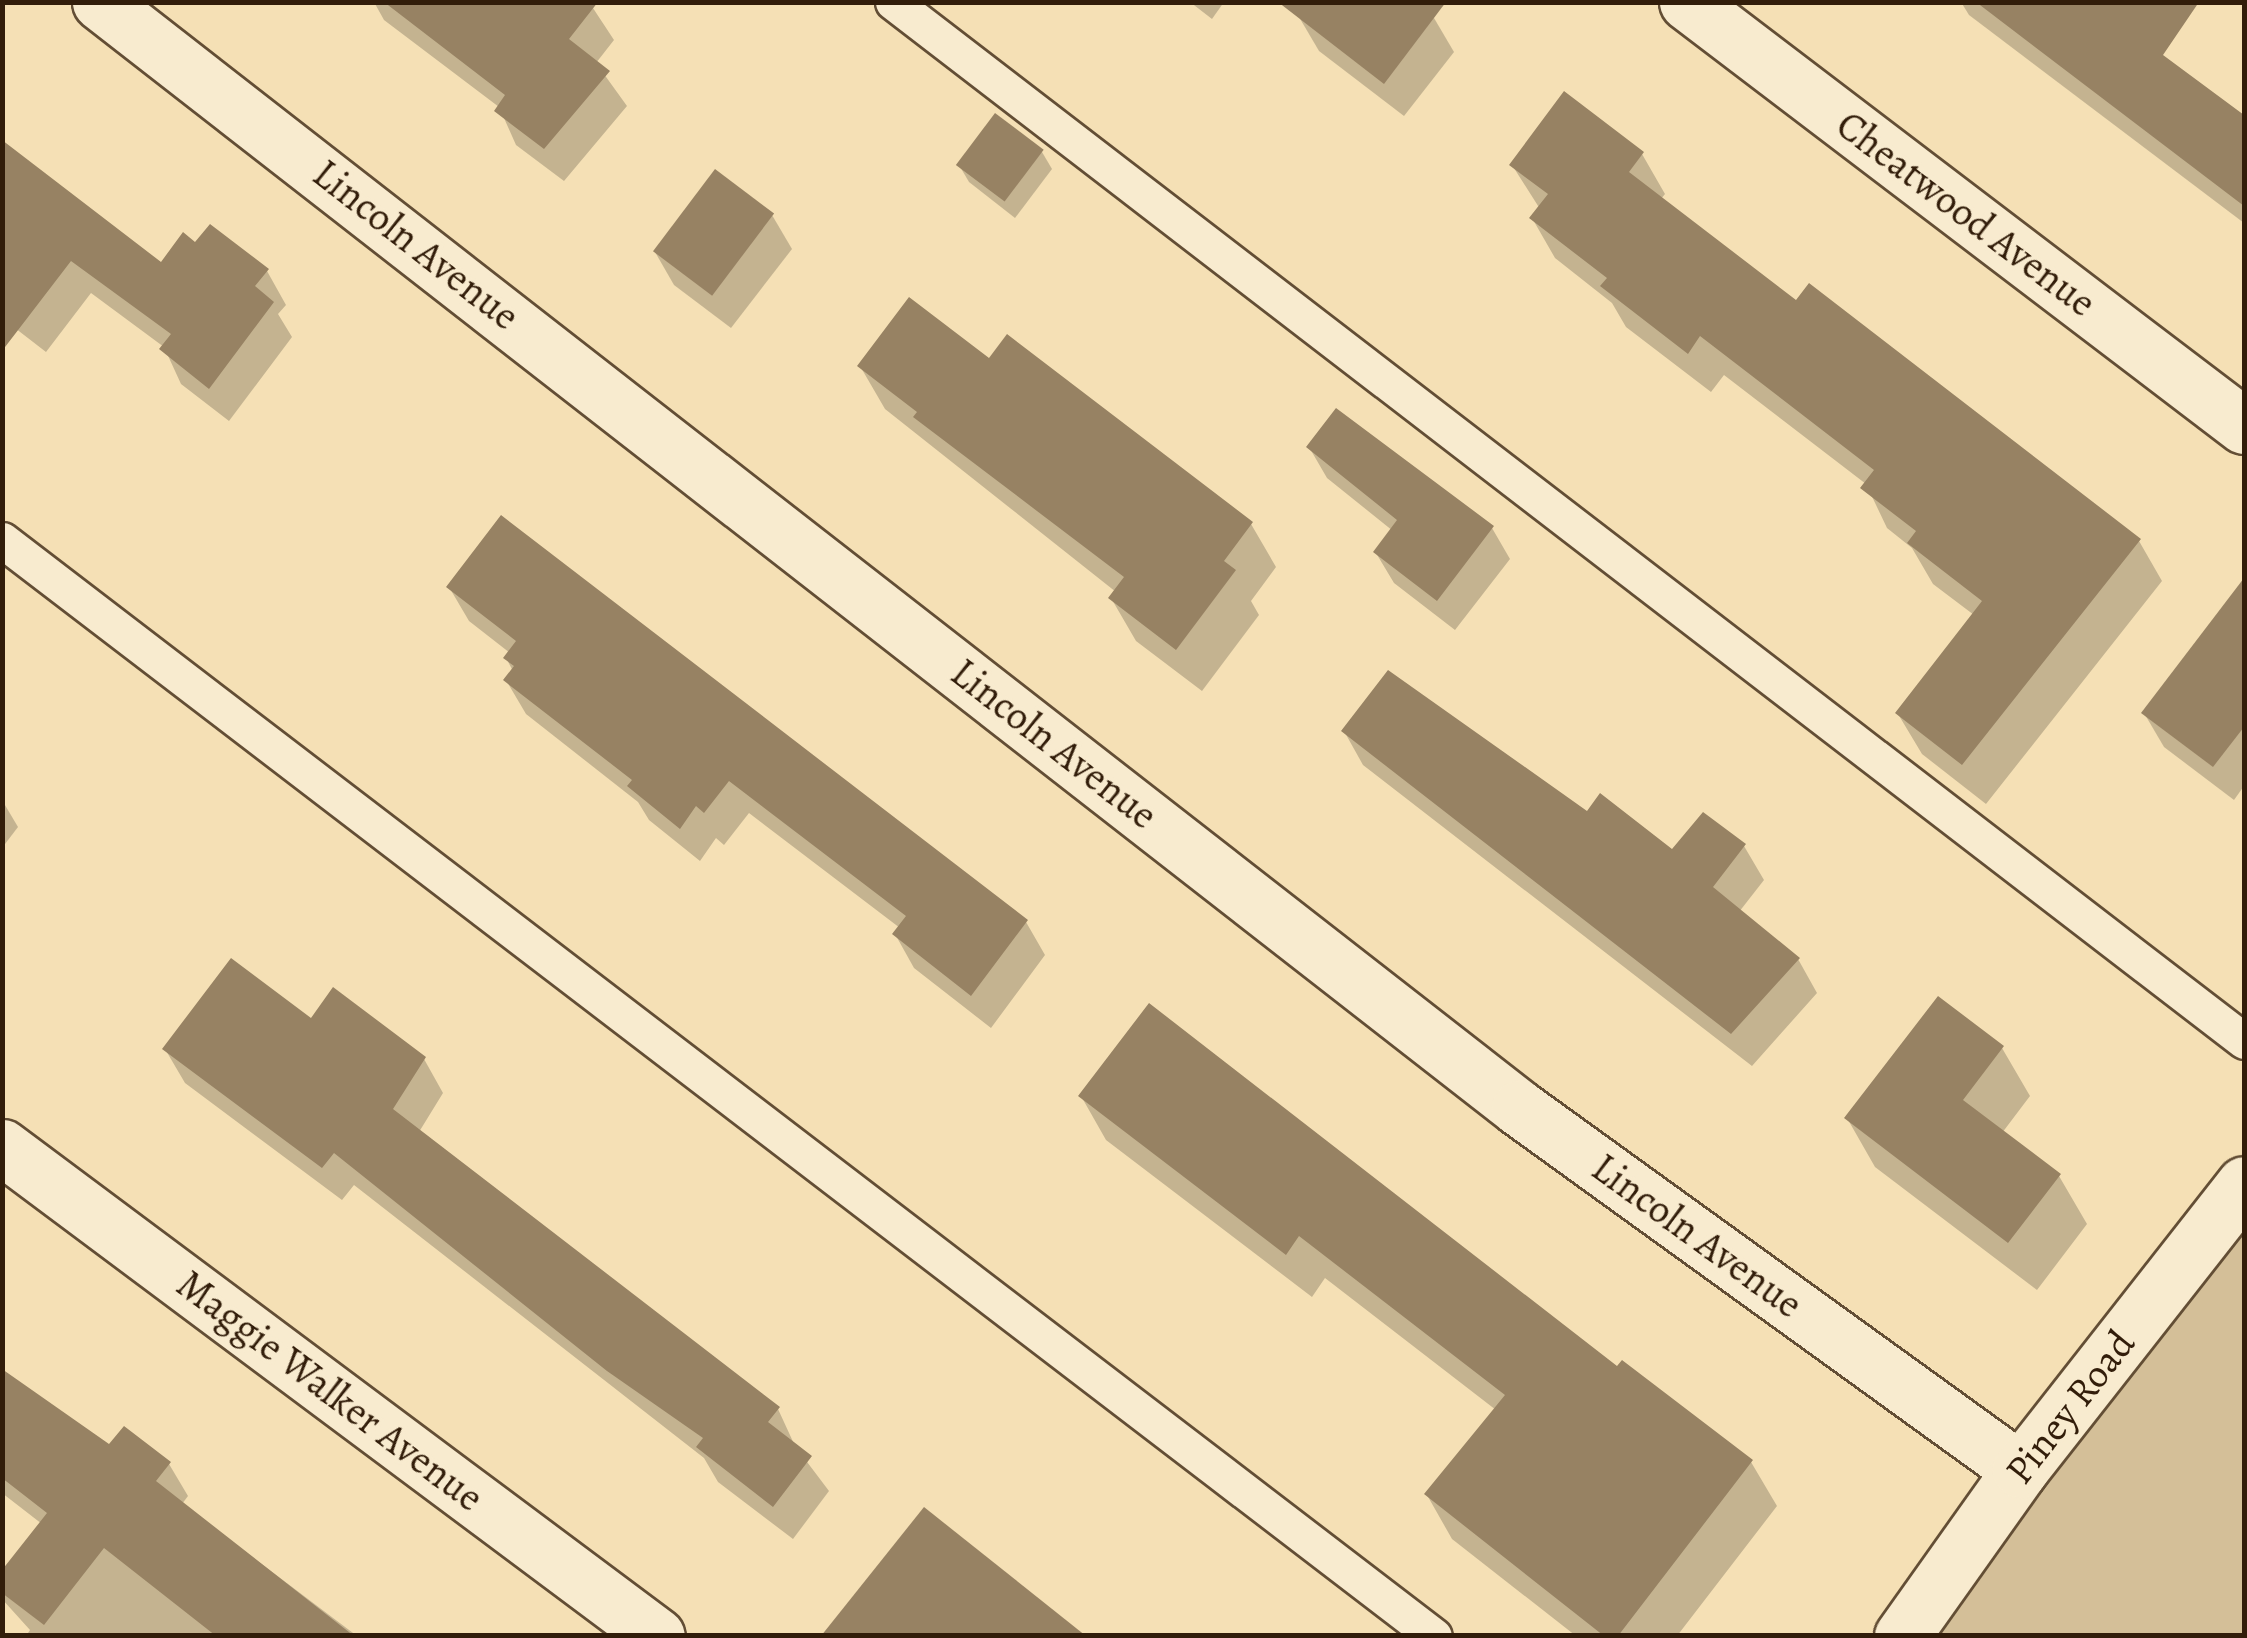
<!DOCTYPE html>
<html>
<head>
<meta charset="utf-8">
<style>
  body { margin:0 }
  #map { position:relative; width:2247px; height:1638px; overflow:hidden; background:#f5e0b5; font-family:Alegreya,serif }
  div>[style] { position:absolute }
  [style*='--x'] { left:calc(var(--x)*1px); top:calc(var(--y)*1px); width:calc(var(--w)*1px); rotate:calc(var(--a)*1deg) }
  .green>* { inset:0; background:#d4bf98 }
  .shadow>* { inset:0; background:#0003 }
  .building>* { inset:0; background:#978263; transform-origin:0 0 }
  .roads { filter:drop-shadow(2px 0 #634e35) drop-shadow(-2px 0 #634e35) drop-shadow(0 2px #634e35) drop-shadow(0 -2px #634e35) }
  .service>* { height:35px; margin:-17.5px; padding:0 17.5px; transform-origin:17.5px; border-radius:17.5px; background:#f8ebcf }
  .minor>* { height:55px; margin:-27.5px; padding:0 27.5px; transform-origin:27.5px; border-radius:27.5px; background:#f8ebcf }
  span { translate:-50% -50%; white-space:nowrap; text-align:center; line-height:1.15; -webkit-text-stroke:8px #f8ebcf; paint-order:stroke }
  .street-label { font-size:40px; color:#321d0a }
  .frame { position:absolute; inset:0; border:5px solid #321d0a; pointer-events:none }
</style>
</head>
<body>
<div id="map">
  <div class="green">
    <i style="clip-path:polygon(2244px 1184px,2244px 1635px,1902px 1636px)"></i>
  </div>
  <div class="shadow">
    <i style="clip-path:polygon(374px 2px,589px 2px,614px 40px,596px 63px,627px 106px,564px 181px,516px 145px,499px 107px,384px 20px)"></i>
    <i style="clip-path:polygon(1190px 2px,1224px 2px,1212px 19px)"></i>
    <i style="clip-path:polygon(1961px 2px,2091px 2px,2244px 118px,2244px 223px,1969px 15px)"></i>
    <i style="clip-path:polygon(1299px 17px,1434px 18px,1454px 52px,1404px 116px,1319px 51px)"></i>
    <i style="clip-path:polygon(2px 142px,161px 266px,196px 246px,267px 271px,286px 305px,278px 314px,292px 337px,229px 421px,181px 384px,164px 347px,91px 293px,46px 352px,2px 318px)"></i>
    <i style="clip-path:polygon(1042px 152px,1052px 169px,1015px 218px,969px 182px,959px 165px)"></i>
    <i style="clip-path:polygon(1642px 154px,1665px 194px,1661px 199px,1797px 304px,2139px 541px,2162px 581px,1986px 804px,1922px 754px,1898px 714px,1974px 615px,1933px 584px,1912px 548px,1887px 528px,1866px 484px,1724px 375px,1711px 392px,1626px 327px,1612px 303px,1555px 258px,1532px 218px,1540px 209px,1512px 165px)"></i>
    <i style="clip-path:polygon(772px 215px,792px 249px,731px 328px,674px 285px,655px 252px)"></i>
    <i style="clip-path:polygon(990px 362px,1251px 524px,1276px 567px,1251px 601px,1259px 615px,1202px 691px,1136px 641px,1111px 598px,1116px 592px,885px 409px,860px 366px)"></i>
    <i style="clip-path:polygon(1309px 447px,1492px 528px,1510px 559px,1455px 630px,1394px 583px,1376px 553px,1393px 531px,1327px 478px)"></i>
    <i style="clip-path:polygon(449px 587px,1026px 922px,1045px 955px,991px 1028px,914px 968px,895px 934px,900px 928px,749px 813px,724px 845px,716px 838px,700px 861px,649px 820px,638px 802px,526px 714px,506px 680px,513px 671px,506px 658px,510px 653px,469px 621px)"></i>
    <i style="clip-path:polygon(2216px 620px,2244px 641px,2244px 786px,2234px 800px,2164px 747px,2144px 713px)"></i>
    <i style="clip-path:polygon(1344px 731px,1673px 853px,1744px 846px,1764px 880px,1739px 912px,1798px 959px,1817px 993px,1752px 1066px,1363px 765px)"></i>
    <i style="clip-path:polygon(2px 800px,18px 827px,2px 848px)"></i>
    <i style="clip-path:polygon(312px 1022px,424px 1059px,443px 1093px,419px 1132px,778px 1409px,795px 1446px,829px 1491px,793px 1539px,718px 1482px,704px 1458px,354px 1185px,342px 1200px,185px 1083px,165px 1049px)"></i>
    <i style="clip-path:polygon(2002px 1048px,2030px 1096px,2002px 1133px,2059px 1176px,2087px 1224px,2037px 1290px,1875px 1167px,1847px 1118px)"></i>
    <i style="clip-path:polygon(1081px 1096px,1618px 1370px,1751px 1462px,1777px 1506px,1677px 1636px,1576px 1636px,1452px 1539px,1427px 1495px,1496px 1410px,1325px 1278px,1312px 1297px,1106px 1140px)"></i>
    <i style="clip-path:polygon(2px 1372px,110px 1448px,169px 1464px,188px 1496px,182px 1504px,357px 1636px,26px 1636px,30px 1630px,2px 1599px,2px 1574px,42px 1524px,2px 1493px)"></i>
  </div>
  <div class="building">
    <i style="clip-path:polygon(384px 2px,598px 2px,569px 39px,610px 71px,544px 149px,494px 111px,505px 95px)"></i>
    <i style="clip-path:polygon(1278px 2px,1446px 2px,1384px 84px)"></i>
    <i style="clip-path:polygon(1976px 2px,2199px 2px,2163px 55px,2244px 115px,2244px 206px)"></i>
    <i style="clip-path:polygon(1564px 91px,1644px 152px,1629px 172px,1796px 300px,1809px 283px,2141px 539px,1962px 765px,1895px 713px,1982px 601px,1907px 543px,1916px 531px,1860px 488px,1874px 470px,1700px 336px,1688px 354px,1600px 286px,1607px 278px,1529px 218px,1548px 194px,1509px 165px)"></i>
    <i style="left:995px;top:113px;width:61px;height:65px;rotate:37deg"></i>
    <i style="clip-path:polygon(2px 140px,161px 262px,183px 232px,195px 242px,210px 224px,269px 269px,255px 286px,274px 302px,209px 389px,159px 349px,171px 334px,71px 261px,2px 351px)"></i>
    <i style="left:715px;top:169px;width:74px;height:103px;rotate:37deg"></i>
    <i style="clip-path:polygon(909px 297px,989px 358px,1007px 334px,1253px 522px,1224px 561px,1236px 570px,1176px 650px,1108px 598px,1124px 577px,913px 417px,917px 412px,857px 366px)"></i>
    <i style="clip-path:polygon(1336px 408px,1494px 526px,1437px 601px,1373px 552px,1397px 520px,1306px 447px)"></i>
    <i style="clip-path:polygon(501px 515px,1028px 920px,971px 996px,892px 934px,906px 916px,729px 781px,704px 813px,696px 806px,680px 829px,627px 786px,632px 780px,503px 680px,514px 666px,503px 658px,516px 641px,446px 587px)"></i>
    <i style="clip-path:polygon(2244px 578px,2244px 727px,2213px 767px,2141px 713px)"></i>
    <i style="clip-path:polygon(1388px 670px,1587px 811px,1600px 793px,1672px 849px,1703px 812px,1746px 844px,1713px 887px,1800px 958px,1731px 1034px,1341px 731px)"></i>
    <i style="clip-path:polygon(231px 958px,311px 1018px,333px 987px,426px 1057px,393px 1109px,780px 1407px,768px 1422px,812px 1456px,773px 1507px,696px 1447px,703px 1438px,607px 1371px,334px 1153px,322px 1168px,162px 1049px)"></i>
    <i style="clip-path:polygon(1938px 996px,2004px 1046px,1963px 1100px,2061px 1174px,2008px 1243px,1844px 1118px)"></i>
    <i style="clip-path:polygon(1149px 1003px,1617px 1366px,1622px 1360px,1753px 1460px,1618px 1636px,1604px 1636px,1424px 1494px,1505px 1395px,1299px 1236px,1286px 1255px,1078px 1096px)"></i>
    <i style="clip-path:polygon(2px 1369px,109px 1444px,124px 1426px,171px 1462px,156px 1481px,354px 1636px,216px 1636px,104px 1548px,44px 1625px,2px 1593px,2px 1570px,47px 1513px,2px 1478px)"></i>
    <i style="clip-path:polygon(924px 1507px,1086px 1636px,821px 1636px)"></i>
  </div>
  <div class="roads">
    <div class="service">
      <i style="--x:893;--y:2;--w:1704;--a:37.56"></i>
      <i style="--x:2;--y:540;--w:1803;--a:37.43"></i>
    </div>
    <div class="minor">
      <i style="--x:100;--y:2;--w:1799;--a:37.93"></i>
      <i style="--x:1519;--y:1108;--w:618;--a:35.85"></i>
      <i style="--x:1687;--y:2;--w:700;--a:37.28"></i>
      <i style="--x:2;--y:1147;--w:817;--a:36.74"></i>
      <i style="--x:1902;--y:1636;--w:204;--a:-54.6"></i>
      <i style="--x:2020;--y:1470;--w:363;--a:-51.9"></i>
    </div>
  </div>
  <div class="street-label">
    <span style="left:1966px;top:214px;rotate:37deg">Cheatwood Avenue</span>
    <span style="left:416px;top:245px;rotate:38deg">Lincoln Avenue</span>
    <span style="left:1054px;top:744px;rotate:38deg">Lincoln Avenue</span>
    <span style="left:1697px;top:1236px;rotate:36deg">Lincoln Avenue</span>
    <span style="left:330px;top:1391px;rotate:37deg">Maggie Walker Avenue</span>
    <span style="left:2070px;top:1407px;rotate:-52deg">Piney Road</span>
  </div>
  <div class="frame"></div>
</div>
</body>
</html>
